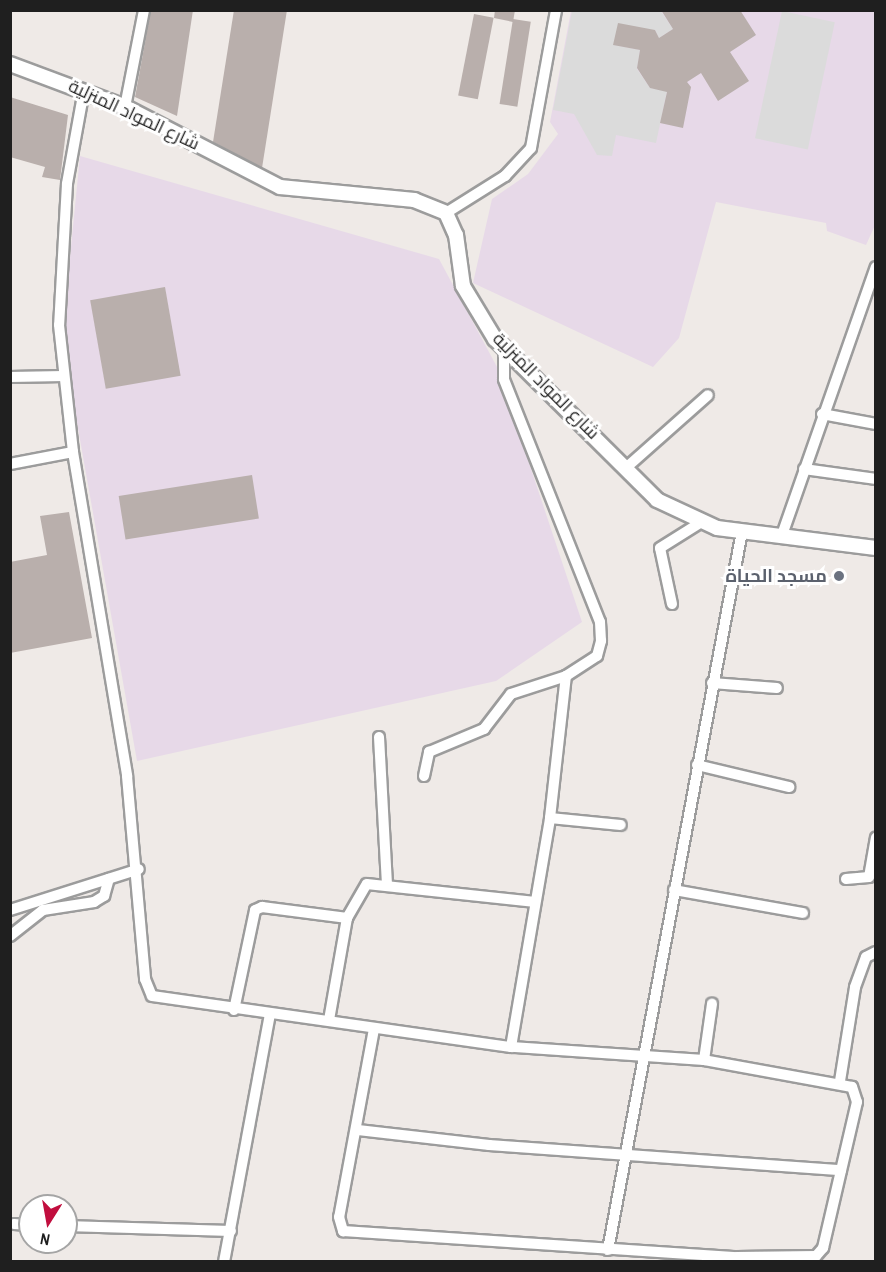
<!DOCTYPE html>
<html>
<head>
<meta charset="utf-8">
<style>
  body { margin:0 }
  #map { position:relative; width:886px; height:1272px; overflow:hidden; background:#efeae7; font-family:"Archivo Narrow",Cairo,sans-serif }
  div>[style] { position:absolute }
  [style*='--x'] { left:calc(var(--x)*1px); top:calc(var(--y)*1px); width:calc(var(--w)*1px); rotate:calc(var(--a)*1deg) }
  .industrial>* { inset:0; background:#e7d9e8 }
  .parking>* { inset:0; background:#dbdbdb; transform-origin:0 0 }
  .building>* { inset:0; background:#b9afac; transform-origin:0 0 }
  .roads { filter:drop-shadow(2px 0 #9c9c9c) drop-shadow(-2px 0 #9c9c9c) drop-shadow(0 2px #9c9c9c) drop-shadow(0 -2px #9c9c9c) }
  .minor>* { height:10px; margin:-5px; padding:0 5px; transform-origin:5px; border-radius:5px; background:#fff }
  .tertiary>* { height:14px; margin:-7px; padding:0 7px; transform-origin:7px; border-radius:7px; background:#fff }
  .dots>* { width:16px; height:16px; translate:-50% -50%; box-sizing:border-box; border:3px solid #fff; border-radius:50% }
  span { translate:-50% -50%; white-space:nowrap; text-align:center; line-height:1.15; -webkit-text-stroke:6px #fff; paint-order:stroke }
  .street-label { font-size:18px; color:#1f1f1f }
  .worship-label { font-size:18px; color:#5b616d; font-weight:700 }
  .right { translate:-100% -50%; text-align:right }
  .frame { position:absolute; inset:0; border:12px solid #1f1f1f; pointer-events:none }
  .north { position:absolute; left:18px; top:1194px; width:60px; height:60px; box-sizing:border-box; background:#fff; border:2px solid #a5a5a5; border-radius:50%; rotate:191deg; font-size:16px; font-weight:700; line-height:24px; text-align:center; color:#1f1f1f }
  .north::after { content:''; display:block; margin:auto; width:21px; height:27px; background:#c10e3e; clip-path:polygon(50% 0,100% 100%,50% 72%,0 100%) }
</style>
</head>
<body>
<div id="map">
  <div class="industrial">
    <i style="clip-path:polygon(571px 11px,875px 11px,876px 223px,866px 245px,827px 231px,826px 223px,716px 202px,679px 338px,653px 367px,473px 283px,492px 199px,528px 174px,558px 134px,550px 122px)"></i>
    <i style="clip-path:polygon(80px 156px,439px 259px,497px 367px,582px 622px,496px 681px,137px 761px,62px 338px)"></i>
  </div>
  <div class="parking">
    <i style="clip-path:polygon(572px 11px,661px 11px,673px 29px,659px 38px,655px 30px,614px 45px,640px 50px,637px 69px,650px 88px,667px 91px,656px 143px,616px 135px,612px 156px,597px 155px,574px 114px,553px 110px)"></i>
    <i style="left:782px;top:11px;width:54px;height:130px;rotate:12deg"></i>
  </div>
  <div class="building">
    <i style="clip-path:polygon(151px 10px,193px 10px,177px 116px,135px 97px)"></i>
    <i style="clip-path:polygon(234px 10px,287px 10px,262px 168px,213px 142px)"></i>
    <i style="clip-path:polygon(495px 10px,515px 10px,513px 22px,494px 18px)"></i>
    <i style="clip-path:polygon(661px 10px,740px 10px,756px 35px,730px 52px,749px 81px,718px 101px,701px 73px,687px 82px,691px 87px,683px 128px,660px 123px,667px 92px,650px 88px,637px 68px,640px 50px,613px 45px,618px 23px,655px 30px,659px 38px,673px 29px)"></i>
    <i style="left:474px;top:14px;width:20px;height:83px;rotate:11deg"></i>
    <i style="left:513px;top:19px;width:18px;height:86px;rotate:9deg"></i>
    <i style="clip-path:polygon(10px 97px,68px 115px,60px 180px,42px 177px,45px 167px,10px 157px)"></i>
    <i style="left:165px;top:287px;width:90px;height:76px;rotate:80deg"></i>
    <i style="left:252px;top:475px;width:44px;height:135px;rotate:81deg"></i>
    <i style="clip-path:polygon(69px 512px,92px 638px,10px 653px,10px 562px,47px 555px,40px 516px)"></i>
  </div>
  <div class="roads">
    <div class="minor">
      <i style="--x:84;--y:90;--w:96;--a:100.3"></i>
      <i style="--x:67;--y:184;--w:141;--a:93.2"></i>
      <i style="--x:59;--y:325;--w:128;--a:83.7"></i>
      <i style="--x:73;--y:452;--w:328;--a:80.5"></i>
      <i style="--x:127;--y:776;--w:204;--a:84.9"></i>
      <i style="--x:145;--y:979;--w:18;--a:68"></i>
      <i style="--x:152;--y:996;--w:363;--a:8.1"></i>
      <i style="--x:511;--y:1047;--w:232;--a:-80.3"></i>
      <i style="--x:550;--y:818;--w:143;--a:-83.6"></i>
      <i style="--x:566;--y:676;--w:37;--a:-33"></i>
      <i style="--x:597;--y:656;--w:16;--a:-75"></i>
      <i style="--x:601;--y:641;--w:19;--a:-93"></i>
      <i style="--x:600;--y:622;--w:261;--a:-111.6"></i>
      <i style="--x:504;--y:379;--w:30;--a:-90"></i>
      <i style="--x:125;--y:107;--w:99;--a:-78.9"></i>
      <i style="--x:446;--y:213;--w:70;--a:-32.1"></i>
      <i style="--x:505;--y:176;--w:38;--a:-47"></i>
      <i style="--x:531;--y:148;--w:140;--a:-79.7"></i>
      <i style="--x:10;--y:377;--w:54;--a:-1.1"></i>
      <i style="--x:822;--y:414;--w:55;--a:10.5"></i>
      <i style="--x:10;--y:464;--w:64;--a:-10.8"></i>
      <i style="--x:627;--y:467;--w:108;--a:-41.6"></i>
      <i style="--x:804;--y:469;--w:73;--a:7.9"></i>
      <i style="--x:782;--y:535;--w:284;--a:-70.7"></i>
      <i style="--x:672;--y:604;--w:57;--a:-102.1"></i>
      <i style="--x:660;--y:548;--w:47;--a:-32"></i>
      <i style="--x:712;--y:683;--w:65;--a:4.4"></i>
      <i style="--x:379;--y:737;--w:146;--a:86.9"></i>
      <i style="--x:697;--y:765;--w:95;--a:13.4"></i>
      <i style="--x:424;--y:776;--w:25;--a:-78"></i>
      <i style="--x:429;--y:752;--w:60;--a:-22.7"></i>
      <i style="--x:484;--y:729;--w:44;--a:-52.4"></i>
      <i style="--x:511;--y:694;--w:58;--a:-18.1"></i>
      <i style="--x:550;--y:818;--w:71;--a:5.6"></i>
      <i style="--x:846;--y:879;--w:23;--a:-5"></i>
      <i style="--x:869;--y:877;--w:40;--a:-80"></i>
      <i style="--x:674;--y:890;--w:131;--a:10.1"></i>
      <i style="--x:10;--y:910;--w:135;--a:-17.6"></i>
      <i style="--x:10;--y:936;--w:42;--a:-38.2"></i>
      <i style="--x:43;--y:910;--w:52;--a:-8.9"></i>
      <i style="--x:94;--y:902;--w:12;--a:-31"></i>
      <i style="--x:104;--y:896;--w:18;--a:-74"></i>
      <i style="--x:234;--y:1010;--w:102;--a:-78.1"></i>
      <i style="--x:255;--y:910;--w:8;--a:-23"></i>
      <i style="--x:262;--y:907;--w:86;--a:7.4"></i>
      <i style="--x:329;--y:1020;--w:104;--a:-80"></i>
      <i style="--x:347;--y:918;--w:39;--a:-60"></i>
      <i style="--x:367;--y:884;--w:169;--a:6.1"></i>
      <i style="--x:374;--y:1029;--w:191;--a:100.5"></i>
      <i style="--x:339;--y:1217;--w:15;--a:74"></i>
      <i style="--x:343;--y:1231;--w:395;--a:3.8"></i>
      <i style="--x:737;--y:1257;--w:79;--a:-0.7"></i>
      <i style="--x:816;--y:1256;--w:11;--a:-49"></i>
      <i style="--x:823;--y:1248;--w:150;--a:-76.9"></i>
      <i style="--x:857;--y:1102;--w:16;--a:-108"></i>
      <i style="--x:852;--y:1087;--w:150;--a:-169.7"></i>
      <i style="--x:704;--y:1060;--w:193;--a:-176.1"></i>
      <i style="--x:704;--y:1060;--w:57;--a:-81.9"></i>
      <i style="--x:840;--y:1081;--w:95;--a:-80.9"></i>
      <i style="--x:855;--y:987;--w:32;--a:-70"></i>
      <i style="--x:866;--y:957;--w:11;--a:-27"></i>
      <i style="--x:358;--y:1130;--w:132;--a:6.5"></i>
      <i style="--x:489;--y:1145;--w:353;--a:4.1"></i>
      <i style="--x:14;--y:1224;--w:16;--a:4"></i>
      <i style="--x:66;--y:1226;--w:165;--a:1.7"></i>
      <i style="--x:608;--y:1250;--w:731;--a:-79.44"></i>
      <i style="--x:224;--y:1262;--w:252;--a:-79.5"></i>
    </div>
    <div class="tertiary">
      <i style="--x:10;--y:64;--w:123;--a:20.5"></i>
      <i style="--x:125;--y:107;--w:174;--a:27.3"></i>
      <i style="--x:280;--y:187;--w:135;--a:5.5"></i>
      <i style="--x:414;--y:200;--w:35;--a:22"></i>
      <i style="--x:446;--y:213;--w:24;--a:66"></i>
      <i style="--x:456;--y:235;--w:51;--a:82.2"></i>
      <i style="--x:463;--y:286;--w:62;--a:58.9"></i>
      <i style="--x:495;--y:339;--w:228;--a:44.8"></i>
      <i style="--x:657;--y:500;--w:66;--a:25"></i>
      <i style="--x:717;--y:528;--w:160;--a:7.2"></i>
    </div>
  </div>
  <div class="dots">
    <i style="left:839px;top:576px;background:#6b7280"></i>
  </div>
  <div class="street-label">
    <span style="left:134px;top:115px;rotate:25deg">شارع المواد المنزلية</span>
    <span style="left:546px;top:386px;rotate:45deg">شارع المواد المنزلية</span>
  </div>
  <div class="worship-label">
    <span class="right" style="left:827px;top:576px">مسجد الحياة</span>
  </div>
  <div class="frame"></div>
  <div class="north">N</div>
</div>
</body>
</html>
